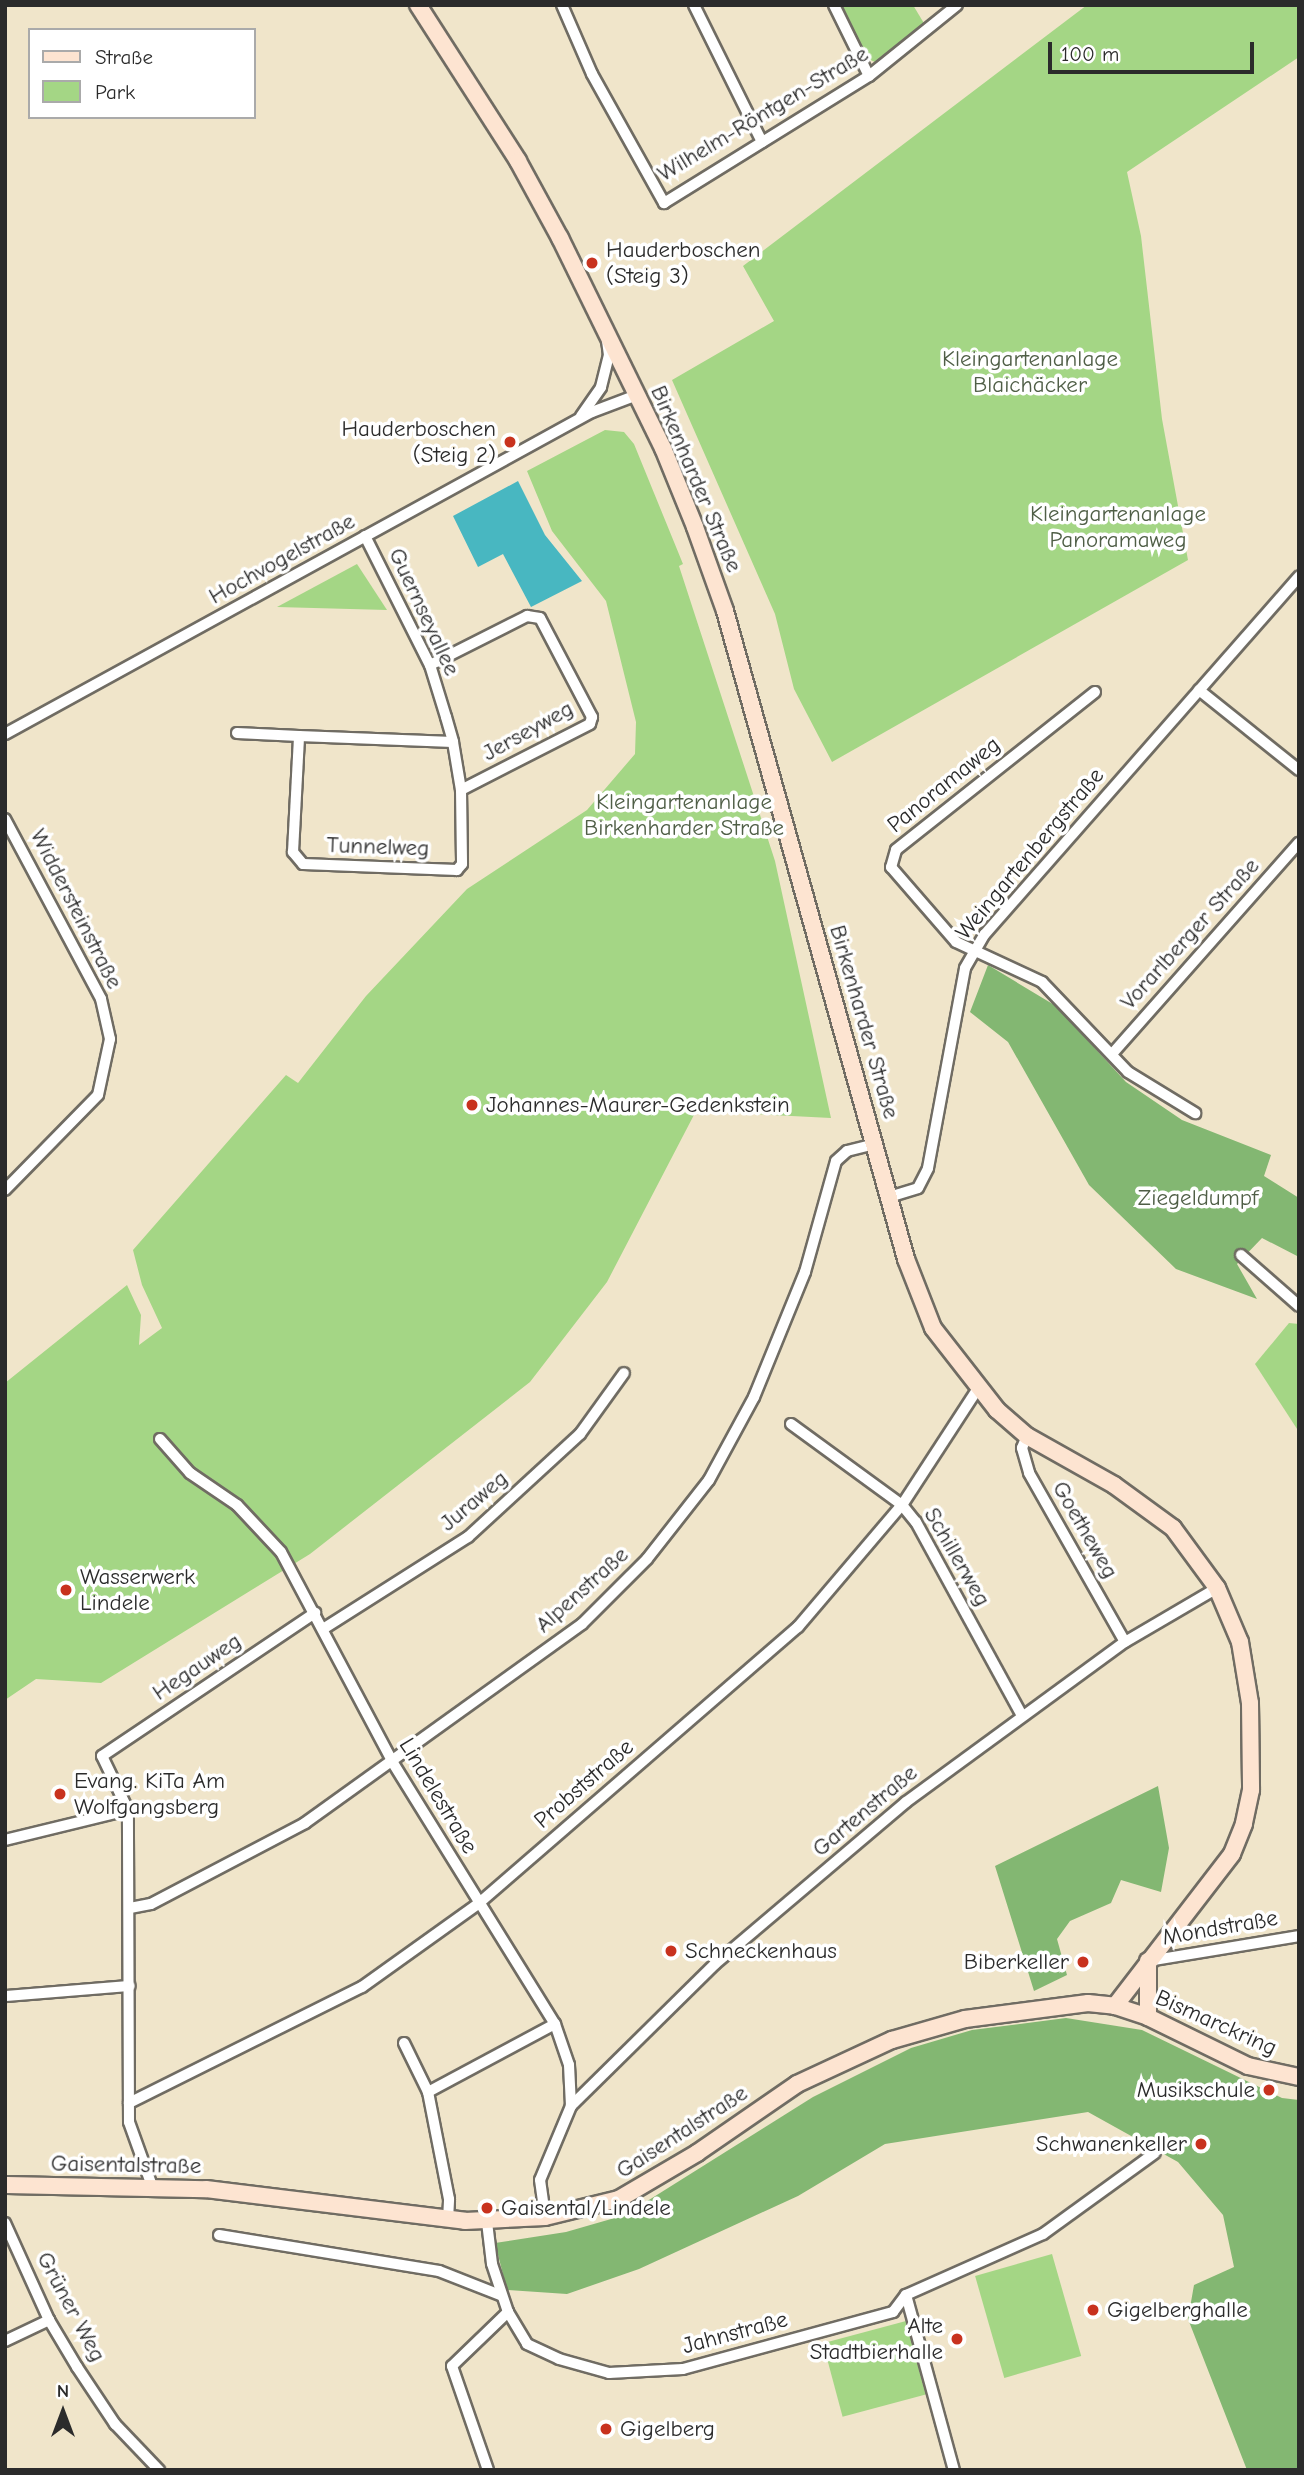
<!DOCTYPE html>
<html>
<head>
<meta charset="utf-8">
<style>
  body { margin:0 }
  #map { position:relative; width:1304px; height:2475px; overflow:hidden; background:#f0e5ca; font-family:"Comic Neue",sans-serif }
  div>[style] { position:absolute }
  [style*='--x'] { left:calc(var(--x)*1px); top:calc(var(--y)*1px); width:calc(var(--w)*1px); rotate:calc(var(--a)*1deg) }
  .green>* { inset:0; background:#a4d685; transform-origin:0 0 }
  .forest>* { inset:0; background:#83b772 }
  .water>* { inset:0; background:#48b7c1 }
  .roads { filter:drop-shadow(2px 0 #706c63) drop-shadow(-2px 0 #706c63) drop-shadow(0 2px #706c63) drop-shadow(0 -2px #706c63) }
  .minor>* { height:10px; margin:-5px; padding:0 5px; transform-origin:5px; border-radius:5px; background:#fff }
  .secondary>* { height:16px; margin:-8px; padding:0 8px; transform-origin:8px; border-radius:8px; background:#fde4d1 }
  .dots>* { width:19px; height:19px; translate:-50% -50%; box-sizing:border-box; border:4px solid #fff; border-radius:50% }
  span { translate:-50% -50%; white-space:nowrap; text-align:center; line-height:1.15; -webkit-text-stroke:7px #fff; paint-order:stroke }
  .street-label { font-size:23px; color:#2b2b2b }
  .poi-label { font-size:23px; color:#2b2b2b }
  .left { translate:0 -50%; text-align:left }
  .right { translate:-100% -50%; text-align:right }
  .park-label { font-size:23px; color:#4f5e46 }
  .frame { position:absolute; inset:0; border:7px solid #2b2b2b; pointer-events:none }
  .legend { position:absolute; left:28px; top:28px; width:228px; height:91px; box-sizing:border-box; background:#fff; border:2px solid #aaa; margin:0; padding:9px 12px; list-style:none; font-size:21px; color:#2b2b2b }
  .legend li { display:flex; align-items:center; gap:14px; height:35px }
  .legend b { width:35px; border:2px solid #aaa }
  .north { position:absolute; left:28px; top:2377px; width:70px; height:70px; -webkit-text-stroke:5px #fff; paint-order:stroke; rotate:0deg; font-size:19px; font-weight:700; line-height:28px; text-align:center; color:#2b2b2b }
  .north::after { content:''; display:block; margin:auto; width:24px; height:32px; background:#2b2b2b; clip-path:polygon(50% 0,100% 100%,50% 72%,0 100%) }
  .scale { position:absolute; left:1048px; top:42px; width:206px; height:32px; box-sizing:border-box; border:4px solid #2b2b2b; border-top:0; padding-left:9px; font-size:21px; line-height:24px; white-space:nowrap; color:#2b2b2b; -webkit-text-stroke:5px #fff; paint-order:stroke }
</style>
</head>
<body>
<div id="map">
  <div class="green">
    <i style="clip-path:polygon(839px 5px,913px 5px,925px 25px,881px 62px,875px 62px,866px 58px)"></i>
    <i style="clip-path:polygon(1087px 5px,1299px 5px,1299px 57px,1127px 172px,1141px 236px,1162px 419px,1188px 560px,832px 762px,794px 689px,775px 614px,672px 380px,774px 321px,743px 266px)"></i>
    <i style="clip-path:polygon(605px 430px,624px 432px,634px 444px,683px 564px,679px 566px,775px 861px,831px 1118px,696px 1111px,607px 1282px,530px 1382px,310px 1554px,101px 1683px,36px 1679px,5px 1700px,5px 1383px,127px 1285px,141px 1315px,139px 1345px,162px 1328px,142px 1285px,133px 1250px,286px 1075px,298px 1083px,366px 996px,467px 889px,587px 810px,635px 754px,636px 722px,606px 601px,552px 531px,527px 471px)"></i>
    <i style="clip-path:polygon(357px 564px,387px 610px,277px 607px)"></i>
    <i style="clip-path:polygon(1289px 1323px,1299px 1324px,1299px 1432px,1255px 1364px)"></i>
    <i style="left:1052px;top:2254px;width:106px;height:80px;rotate:74deg"></i>
    <i style="left:906px;top:2321px;width:76px;height:86px;rotate:75deg"></i>
  </div>
  <div class="forest">
    <i style="clip-path:polygon(988px 965px,1056px 1006px,1126px 1082px,1182px 1120px,1271px 1155px,1264px 1176px,1299px 1198px,1299px 1257px,1262px 1238px,1237px 1264px,1257px 1299px,1176px 1269px,1089px 1185px,1008px 1042px,970px 1012px)"></i>
    <i style="clip-path:polygon(1158px 1786px,1169px 1848px,1161px 1892px,1121px 1880px,1111px 1903px,1070px 1921px,1057px 1939px,1067px 1975px,1034px 1991px,995px 1866px)"></i>
    <i style="clip-path:polygon(1066px 2018px,1142px 2030px,1282px 2098px,1299px 2100px,1299px 2470px,1247px 2470px,1188px 2319px,1194px 2285px,1234px 2267px,1223px 2215px,1178px 2162px,1088px 2112px,885px 2144px,798px 2196px,639px 2269px,567px 2294px,507px 2290px,495px 2243px,566px 2232px,625px 2215px,813px 2097px,911px 2048px,972px 2030px)"></i>
  </div>
  <div class="water">
    <i style="clip-path:polygon(518px 481px,545px 535px,582px 581px,531px 607px,503px 554px,478px 567px,453px 516px)"></i>
  </div>
  <div class="roads">
    <div class="minor">
      <i style="--x:562;--y:5;--w:75;--a:66.5"></i>
      <i style="--x:592;--y:74;--w:148;--a:60.8"></i>
      <i style="--x:664;--y:203;--w:241;--a:-31.8"></i>
      <i style="--x:869;--y:76;--w:113;--a:-38.9"></i>
      <i style="--x:694;--y:5;--w:153;--a:63.6"></i>
      <i style="--x:834;--y:5;--w:79;--a:63.8"></i>
      <i style="--x:581;--y:416;--w:35;--a:-55"></i>
      <i style="--x:601;--y:387;--w:33;--a:-76"></i>
      <i style="--x:609;--y:355;--w:14;--a:-98"></i>
      <i style="--x:365;--y:536;--w:144;--a:63.3"></i>
      <i style="--x:430;--y:665;--w:54;--a:72.9"></i>
      <i style="--x:446;--y:717;--w:26;--a:74"></i>
      <i style="--x:453;--y:742;--w:49;--a:80.5"></i>
      <i style="--x:461;--y:790;--w:74;--a:89.2"></i>
      <i style="--x:462;--y:864;--w:8;--a:130"></i>
      <i style="--x:457;--y:870;--w:154;--a:-177.8"></i>
      <i style="--x:303;--y:864;--w:16;--a:-130"></i>
      <i style="--x:293;--y:852;--w:116;--a:-87"></i>
      <i style="--x:299;--y:736;--w:154;--a:2.2"></i>
      <i style="--x:430;--y:665;--w:109;--a:-26.8"></i>
      <i style="--x:527;--y:616;--w:13;--a:9"></i>
      <i style="--x:540;--y:618;--w:112;--a:62.3"></i>
      <i style="--x:592;--y:717;--w:7;--a:106"></i>
      <i style="--x:590;--y:724;--w:145;--a:152.9"></i>
      <i style="--x:1199;--y:690;--w:128;--a:38.7"></i>
      <i style="--x:1095;--y:692;--w:254;--a:141.6"></i>
      <i style="--x:896;--y:850;--w:18;--a:106"></i>
      <i style="--x:891;--y:867;--w:99;--a:49.1"></i>
      <i style="--x:956;--y:942;--w:95;--a:24.9"></i>
      <i style="--x:1042;--y:982;--w:124;--a:46.3"></i>
      <i style="--x:1128;--y:1072;--w:79;--a:31.5"></i>
      <i style="--x:237;--y:733;--w:62;--a:2.8"></i>
      <i style="--x:5;--y:734;--w:670;--a:-28.75"></i>
      <i style="--x:592;--y:412;--w:48;--a:-20.7"></i>
      <i style="--x:5;--y:819;--w:204;--a:61.9"></i>
      <i style="--x:101;--y:999;--w:41;--a:77.3"></i>
      <i style="--x:110;--y:1039;--w:57;--a:102.1"></i>
      <i style="--x:98;--y:1095;--w:133;--a:134.4"></i>
      <i style="--x:1112;--y:1054;--w:282;--a:-48.5"></i>
      <i style="--x:889;--y:1197;--w:30;--a:-17"></i>
      <i style="--x:918;--y:1188;--w:22;--a:-63"></i>
      <i style="--x:928;--y:1168;--w:203;--a:-79.5"></i>
      <i style="--x:965;--y:968;--w:39;--a:-60"></i>
      <i style="--x:985;--y:934;--w:476;--a:-48.7"></i>
      <i style="--x:1241;--y:1255;--w:77;--a:41.3"></i>
      <i style="--x:791;--y:1424;--w:137;--a:36.1"></i>
      <i style="--x:902;--y:1505;--w:22;--a:51"></i>
      <i style="--x:916;--y:1522;--w:219;--a:61.3"></i>
      <i style="--x:1027;--y:1436;--w:13;--a:113"></i>
      <i style="--x:1022;--y:1448;--w:26;--a:74"></i>
      <i style="--x:1029;--y:1473;--w:194;--a:60.4"></i>
      <i style="--x:160;--y:1439;--w:45;--a:48.6"></i>
      <i style="--x:190;--y:1473;--w:57;--a:34.2"></i>
      <i style="--x:237;--y:1505;--w:64;--a:46.9"></i>
      <i style="--x:281;--y:1552;--w:239;--a:62"></i>
      <i style="--x:393;--y:1763;--w:307;--a:58.2"></i>
      <i style="--x:555;--y:2024;--w:43;--a:71.1"></i>
      <i style="--x:569;--y:2065;--w:41;--a:87.2"></i>
      <i style="--x:571;--y:2106;--w:80;--a:112.7"></i>
      <i style="--x:540;--y:2180;--w:37;--a:82"></i>
      <i style="--x:323;--y:1629;--w:172;--a:-32.4"></i>
      <i style="--x:468;--y:1537;--w:152;--a:-42.6"></i>
      <i style="--x:580;--y:1434;--w:75;--a:-54.2"></i>
      <i style="--x:5;--y:1840;--w:127;--a:-13.7"></i>
      <i style="--x:130;--y:1908;--w:21;--a:-11"></i>
      <i style="--x:151;--y:1904;--w:174;--a:-27.7"></i>
      <i style="--x:305;--y:1823;--w:341;--a:-35.7"></i>
      <i style="--x:582;--y:1624;--w:92;--a:-45"></i>
      <i style="--x:647;--y:1559;--w:100;--a:-51.9"></i>
      <i style="--x:709;--y:1480;--w:94;--a:-61.5"></i>
      <i style="--x:754;--y:1397;--w:135;--a:-67.8"></i>
      <i style="--x:805;--y:1272;--w:115;--a:-74.4"></i>
      <i style="--x:836;--y:1161;--w:15;--a:-42"></i>
      <i style="--x:847;--y:1151;--w:30;--a:-14"></i>
      <i style="--x:1148;--y:1961;--w:153;--a:-9.4"></i>
      <i style="--x:5;--y:1996;--w:125;--a:-4.6"></i>
      <i style="--x:404;--y:2043;--w:55;--a:63.9"></i>
      <i style="--x:129;--y:2103;--w:260;--a:-26.5"></i>
      <i style="--x:362;--y:1987;--w:143;--a:-35.6"></i>
      <i style="--x:478;--y:1904;--w:423;--a:-40.9"></i>
      <i style="--x:798;--y:1627;--w:160;--a:-49.6"></i>
      <i style="--x:902;--y:1505;--w:137;--a:-56.9"></i>
      <i style="--x:571;--y:2106;--w:202;--a:-44.6"></i>
      <i style="--x:715;--y:1964;--w:250;--a:-40.3"></i>
      <i style="--x:906;--y:1802;--w:271;--a:-36.2"></i>
      <i style="--x:1125;--y:1642;--w:107;--a:-30.4"></i>
      <i style="--x:152;--y:2186;--w:68;--a:-109.8"></i>
      <i style="--x:129;--y:2122;--w:312;--a:-90.2"></i>
      <i style="--x:128;--y:1810;--w:60;--a:-115.7"></i>
      <i style="--x:102;--y:1756;--w:257;--a:-33.9"></i>
      <i style="--x:448;--y:2220;--w:21;--a:-87"></i>
      <i style="--x:449;--y:2199;--w:109;--a:-101.1"></i>
      <i style="--x:428;--y:2092;--w:144;--a:-28.2"></i>
      <i style="--x:487;--y:2222;--w:42;--a:83.2"></i>
      <i style="--x:492;--y:2264;--w:51;--a:71.6"></i>
      <i style="--x:5;--y:2223;--w:107;--a:65.6"></i>
      <i style="--x:49;--y:2320;--w:55;--a:59.2"></i>
      <i style="--x:77;--y:2367;--w:69;--a:56.3"></i>
      <i style="--x:115;--y:2424;--w:64;--a:46.3"></i>
      <i style="--x:219;--y:2235;--w:223;--a:9.3"></i>
      <i style="--x:439;--y:2271;--w:66;--a:21.5"></i>
      <i style="--x:906;--y:2295;--w:181;--a:74.7"></i>
      <i style="--x:5;--y:2341;--w:49;--a:-25.5"></i>
      <i style="--x:488;--y:2470;--w:110;--a:-109.1"></i>
      <i style="--x:452;--y:2366;--w:78;--a:-44"></i>
      <i style="--x:508;--y:2312;--w:37;--a:59"></i>
      <i style="--x:527;--y:2344;--w:35;--a:25"></i>
      <i style="--x:559;--y:2359;--w:52;--a:15.6"></i>
      <i style="--x:609;--y:2373;--w:74;--a:-3.1"></i>
      <i style="--x:683;--y:2369;--w:218;--a:-15.2"></i>
      <i style="--x:893;--y:2312;--w:21;--a:-53"></i>
      <i style="--x:906;--y:2295;--w:150;--a:-24"></i>
      <i style="--x:1043;--y:2234;--w:138;--a:-35.9"></i>
    </div>
    <div class="secondary">
      <i style="--x:418;--y:5;--w:185;--a:57.3"></i>
      <i style="--x:518;--y:161;--w:88;--a:61.4"></i>
      <i style="--x:560;--y:238;--w:234;--a:63.9"></i>
      <i style="--x:663;--y:448;--w:85;--a:67.9"></i>
      <i style="--x:695;--y:527;--w:89;--a:70.3"></i>
      <i style="--x:725;--y:611;--w:673;--a:74.39"></i>
      <i style="--x:906;--y:1259;--w:74;--a:68.6"></i>
      <i style="--x:933;--y:1328;--w:104;--a:52"></i>
      <i style="--x:997;--y:1410;--w:40;--a:41"></i>
      <i style="--x:1027;--y:1436;--w:100;--a:29.4"></i>
      <i style="--x:1114;--y:1485;--w:73;--a:36.1"></i>
      <i style="--x:1173;--y:1528;--w:74;--a:53.7"></i>
      <i style="--x:1217;--y:1588;--w:59;--a:66.9"></i>
      <i style="--x:1240;--y:1642;--w:62;--a:80.7"></i>
      <i style="--x:1250;--y:1703;--w:87;--a:89.3"></i>
      <i style="--x:1251;--y:1790;--w:35;--a:102"></i>
      <i style="--x:1244;--y:1824;--w:32;--a:112"></i>
      <i style="--x:1232;--y:1854;--w:192;--a:127.6"></i>
      <i style="--x:1148;--y:2017;--w:56;--a:-90"></i>
      <i style="--x:7;--y:2185;--w:199;--a:1.2"></i>
      <i style="--x:206;--y:2189;--w:261;--a:7"></i>
      <i style="--x:465;--y:2221;--w:80;--a:-2.9"></i>
      <i style="--x:545;--y:2217;--w:76;--a:-13.7"></i>
      <i style="--x:619;--y:2199;--w:91;--a:-30.5"></i>
      <i style="--x:697;--y:2153;--w:121;--a:-34.6"></i>
      <i style="--x:797;--y:2084;--w:105;--a:-24.9"></i>
      <i style="--x:892;--y:2040;--w:76;--a:-16"></i>
      <i style="--x:965;--y:2019;--w:124;--a:-7.4"></i>
      <i style="--x:1088;--y:2003;--w:27;--a:6"></i>
      <i style="--x:1115;--y:2006;--w:35;--a:18"></i>
      <i style="--x:1148;--y:2017;--w:111;--a:26.1"></i>
      <i style="--x:1248;--y:2066;--w:52;--a:12.2"></i>
    </div>
  </div>
  <div class="dots">
    <i style="left:592px;top:263px;background:#c8321e"></i>
    <i style="left:510px;top:442px;background:#c8321e"></i>
    <i style="left:472px;top:1105px;background:#c8321e"></i>
    <i style="left:66px;top:1590px;background:#c8321e"></i>
    <i style="left:60px;top:1794px;background:#c8321e"></i>
    <i style="left:671px;top:1951px;background:#c8321e"></i>
    <i style="left:1083px;top:1962px;background:#c8321e"></i>
    <i style="left:1269px;top:2090px;background:#c8321e"></i>
    <i style="left:1201px;top:2144px;background:#c8321e"></i>
    <i style="left:487px;top:2208px;background:#c8321e"></i>
    <i style="left:1093px;top:2310px;background:#c8321e"></i>
    <i style="left:957px;top:2339px;background:#c8321e"></i>
    <i style="left:606px;top:2429px;background:#c8321e"></i>
  </div>
  <div class="street-label">
    <span style="left:763px;top:114px;rotate:-31deg">Wilhelm-Röntgen-Straße</span>
    <span style="left:696px;top:479px;rotate:67deg">Birkenharder Straße</span>
    <span style="left:282px;top:559px;rotate:-29deg">Hochvogelstraße</span>
    <span style="left:424px;top:612px;rotate:65deg">Guernseyallee</span>
    <span style="left:528px;top:731px;rotate:-29deg">Jerseyweg</span>
    <span style="left:944px;top:785px;rotate:-39deg">Panoramaweg</span>
    <span style="left:378px;top:847px;rotate:2deg">Tunnelweg</span>
    <span style="left:1030px;top:854px;rotate:-50deg">Weingartenbergstraße</span>
    <span style="left:76px;top:909px;rotate:63deg">Widdersteinstraße</span>
    <span style="left:1190px;top:934px;rotate:-48deg">Vorarlberger Straße</span>
    <span style="left:864px;top:1022px;rotate:74deg">Birkenharder Straße</span>
    <span style="left:474px;top:1501px;rotate:-40deg">Juraweg</span>
    <span style="left:1085px;top:1530px;rotate:60deg">Goetheweg</span>
    <span style="left:957px;top:1557px;rotate:60deg">Schillerweg</span>
    <span style="left:582px;top:1590px;rotate:-42deg">Alpenstraße</span>
    <span style="left:197px;top:1667px;rotate:-34deg">Hegauweg</span>
    <span style="left:584px;top:1784px;rotate:-41deg">Probststraße</span>
    <span style="left:438px;top:1796px;rotate:59deg">Lindelestraße</span>
    <span style="left:865px;top:1811px;rotate:-40deg">Gartenstraße</span>
    <span style="left:1220px;top:1928px;rotate:-10deg">Mondstraße</span>
    <span style="left:1216px;top:2023px;rotate:24deg">Bismarckring</span>
    <span style="left:682px;top:2132px;rotate:-33deg">Gaisentalstraße</span>
    <span style="left:126px;top:2165px;rotate:1deg">Gaisentalstraße</span>
    <span style="left:71px;top:2307px;rotate:62deg">Grüner Weg</span>
    <span style="left:735px;top:2333px;rotate:-15deg">Jahnstraße</span>
  </div>
  <div class="poi-label">
    <span class="left" style="left:606px;top:263px">Hauderboschen<br>(Steig 3)</span>
    <span class="right" style="left:496px;top:442px">Hauderboschen<br>(Steig 2)</span>
    <span class="left" style="left:486px;top:1105px">Johannes-Maurer-Gedenkstein</span>
    <span class="left" style="left:80px;top:1590px">Wasserwerk<br>Lindele</span>
    <span class="left" style="left:74px;top:1794px">Evang. KiTa Am<br>Wolfgangsberg</span>
    <span class="left" style="left:685px;top:1951px">Schneckenhaus</span>
    <span class="right" style="left:1069px;top:1962px">Biberkeller</span>
    <span class="right" style="left:1255px;top:2090px">Musikschule</span>
    <span class="right" style="left:1187px;top:2144px">Schwanenkeller</span>
    <span class="left" style="left:501px;top:2208px">Gaisental/Lindele</span>
    <span class="left" style="left:1107px;top:2310px">Gigelberghalle</span>
    <span class="right" style="left:943px;top:2339px">Alte<br>Stadtbierhalle</span>
    <span class="left" style="left:620px;top:2429px">Gigelberg</span>
  </div>
  <div class="park-label">
    <span style="left:1030px;top:372px">Kleingartenanlage<br>Blaichäcker</span>
    <span style="left:1118px;top:527px">Kleingartenanlage<br>Panoramaweg</span>
    <span style="left:684px;top:815px">Kleingartenanlage<br>Birkenharder Straße</span>
    <span style="left:1198px;top:1198px">Ziegeldumpf</span>
  </div>
  <div class="frame"></div>
  <ul class="legend">
  <li><b style="height:9px;background:#fde4d1"></b>Straße</li>
  <li><b style="height:19px;background:#a4d685"></b>Park</li>
  </ul>
  <div class="north">N</div>
  <div class="scale">100 m</div>
</div>
</body>
</html>
